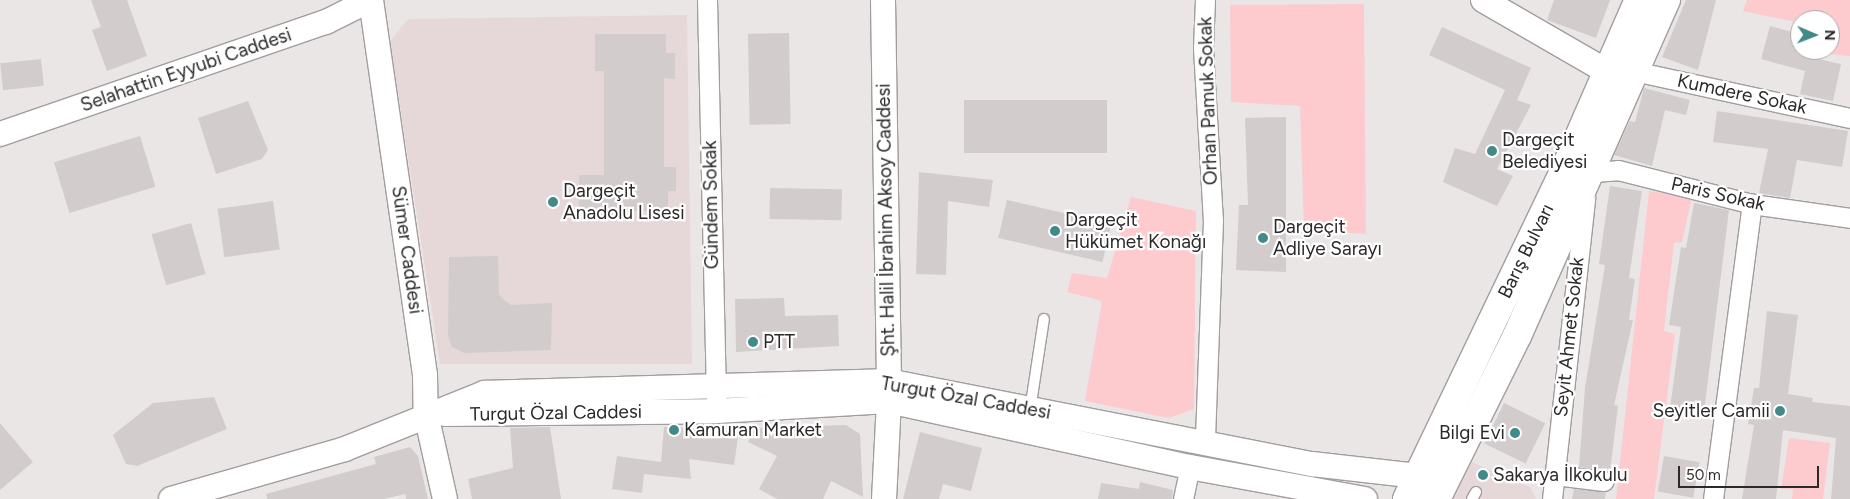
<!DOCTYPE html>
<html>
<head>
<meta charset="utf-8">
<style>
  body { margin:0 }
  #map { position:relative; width:1850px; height:499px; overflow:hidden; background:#ebe6e6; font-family:Figtree,sans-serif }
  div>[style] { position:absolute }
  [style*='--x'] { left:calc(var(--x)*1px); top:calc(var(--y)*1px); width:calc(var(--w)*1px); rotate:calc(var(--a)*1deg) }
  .built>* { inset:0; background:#e6d8d8 }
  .green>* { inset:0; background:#fdcbce }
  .building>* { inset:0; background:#d2cccd; transform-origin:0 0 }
  .roads { filter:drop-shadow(1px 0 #a29d9e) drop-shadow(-1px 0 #a29d9e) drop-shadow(0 1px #a29d9e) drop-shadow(0 -1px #a29d9e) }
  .service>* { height:10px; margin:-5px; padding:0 5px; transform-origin:5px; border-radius:5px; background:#fff }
  .minor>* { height:19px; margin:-9.5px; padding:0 9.5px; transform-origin:9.5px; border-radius:9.5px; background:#fff }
  .tertiary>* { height:24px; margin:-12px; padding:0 12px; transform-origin:12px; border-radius:12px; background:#fff }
  .secondary>* { height:28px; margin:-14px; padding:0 14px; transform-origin:14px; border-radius:14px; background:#fff }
  .dots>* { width:14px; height:14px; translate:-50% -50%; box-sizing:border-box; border:2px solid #fff; border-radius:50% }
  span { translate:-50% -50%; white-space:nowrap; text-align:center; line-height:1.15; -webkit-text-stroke:4.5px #fff; paint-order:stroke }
  .street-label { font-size:19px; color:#2b2929 }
  .poi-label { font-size:19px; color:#2b2929 }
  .left { translate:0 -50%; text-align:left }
  .right { translate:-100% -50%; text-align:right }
  .north { position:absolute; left:1790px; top:10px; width:50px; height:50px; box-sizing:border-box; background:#fff; border:1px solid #aaa9a9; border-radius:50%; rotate:91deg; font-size:14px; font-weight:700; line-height:20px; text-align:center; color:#2b2929 }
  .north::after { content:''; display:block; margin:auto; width:18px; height:22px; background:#428a89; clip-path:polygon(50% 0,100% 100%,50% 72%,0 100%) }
  .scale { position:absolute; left:1678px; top:466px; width:141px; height:22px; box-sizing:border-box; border:2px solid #2b2929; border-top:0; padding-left:6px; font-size:15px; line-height:18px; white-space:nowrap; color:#2b2929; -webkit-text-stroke:4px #fff; paint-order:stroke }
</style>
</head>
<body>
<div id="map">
  <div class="built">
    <i style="clip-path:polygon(687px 15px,692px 364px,440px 364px,390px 41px,408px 19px)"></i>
    <i style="clip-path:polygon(1472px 462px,1530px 487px,1536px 499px,1452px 499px)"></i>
  </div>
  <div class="green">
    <i style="clip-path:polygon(1747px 0,1850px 0,1850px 56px,1806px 52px,1830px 50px,1830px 20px,1800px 23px,1743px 11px)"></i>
    <i style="clip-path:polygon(1364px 4px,1366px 234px,1304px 230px,1300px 106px,1231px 102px,1230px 5px)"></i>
    <i style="clip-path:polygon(1649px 191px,1692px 197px,1682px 242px,1674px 243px,1664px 331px,1675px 334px,1654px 499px,1616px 499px)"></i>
    <i style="clip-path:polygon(1131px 197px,1196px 211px,1194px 409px,1169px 418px,1085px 401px,1102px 301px,1067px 292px,1072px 273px,1107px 278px)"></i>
    <i style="clip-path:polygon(1789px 438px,1830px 443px,1823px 499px,1792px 499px,1793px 489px,1781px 489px)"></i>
  </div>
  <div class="building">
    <i style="clip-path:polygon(91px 0,127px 0,147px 56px,107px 71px,92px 30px,101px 27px)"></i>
    <i style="clip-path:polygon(1554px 0,1610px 0,1596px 38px,1547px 20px)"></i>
    <i style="clip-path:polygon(1686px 0,1716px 0,1698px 70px,1662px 57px)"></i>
    <i style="clip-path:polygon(1770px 26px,1800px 34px,1800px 55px,1841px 64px,1833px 101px,1800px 94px,1805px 71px,1761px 59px)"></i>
    <i style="clip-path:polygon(1442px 27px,1531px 68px,1517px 100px,1531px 105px,1497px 169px,1513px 176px,1497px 206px,1443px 182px,1455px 148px,1475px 154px,1505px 90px,1429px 55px)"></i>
    <i style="left:789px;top:33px;width:91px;height:41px;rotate:89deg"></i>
    <i style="clip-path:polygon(595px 34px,666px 34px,666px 53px,675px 53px,675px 79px,664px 78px,664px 167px,676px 167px,676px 191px,668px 191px,668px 211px,579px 211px,579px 175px,604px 175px,604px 71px,595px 71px)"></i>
    <i style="left:41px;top:59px;width:27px;height:41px;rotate:84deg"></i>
    <i style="clip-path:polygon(1644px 88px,1690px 100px,1686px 115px,1665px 110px,1652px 166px,1614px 155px,1630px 121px,1635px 122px)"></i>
    <i style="left:964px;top:100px;width:143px;height:53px"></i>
    <i style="clip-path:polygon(248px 101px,268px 150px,262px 159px,216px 174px,198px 118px)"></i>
    <i style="clip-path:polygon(1717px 111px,1848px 131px,1842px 167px,1797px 160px,1790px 198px,1759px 193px,1768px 149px,1713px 142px)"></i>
    <i style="clip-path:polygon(1286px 117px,1286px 272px,1236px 270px,1239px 205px,1248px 205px,1245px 118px)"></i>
    <i style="left:140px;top:136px;width:53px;height:90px;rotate:73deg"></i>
    <i style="clip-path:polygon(919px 172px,993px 180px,989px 207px,948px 201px,946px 275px,916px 274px)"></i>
    <i style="clip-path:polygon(1610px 186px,1642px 191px,1629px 278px,1635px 279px,1629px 320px,1633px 320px,1614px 405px,1618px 406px,1610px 472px,1579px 467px,1585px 388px,1605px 265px,1599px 264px)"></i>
    <i style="left:770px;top:188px;width:72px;height:31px;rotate:1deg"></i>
    <i style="left:1007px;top:200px;width:107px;height:39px;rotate:13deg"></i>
    <i style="left:273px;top:201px;width:49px;height:56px;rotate:82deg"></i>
    <i style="clip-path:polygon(1694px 203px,1729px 210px,1704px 412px,1670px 408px,1681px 327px,1669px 325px,1681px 247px,1686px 248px)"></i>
    <i style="left:191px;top:223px;width:53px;height:41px;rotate:74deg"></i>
    <i style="clip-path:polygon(498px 256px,499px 294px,504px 300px,511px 305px,552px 303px,551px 350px,464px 353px,452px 347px,448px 336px,449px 257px)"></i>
    <i style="clip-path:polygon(784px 298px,785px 316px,838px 315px,839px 346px,736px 352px,735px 299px)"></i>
    <i style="clip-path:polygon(1767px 311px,1798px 315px,1788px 394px,1813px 398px,1812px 402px,1850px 406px,1850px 499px,1831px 499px,1836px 438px,1783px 430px,1776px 499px,1742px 499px,1754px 425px,1748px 424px,1754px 388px,1759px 388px)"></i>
    <i style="clip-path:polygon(214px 397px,227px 429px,137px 466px,126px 464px,113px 435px,153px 403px)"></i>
    <i style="left:1504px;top:403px;width:46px;height:45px;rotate:26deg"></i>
    <i style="clip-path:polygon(0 423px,33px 462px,0 490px)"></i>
    <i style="clip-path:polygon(846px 425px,860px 434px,863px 497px,831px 481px,823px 499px,777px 499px,759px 489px,777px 456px,748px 442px,754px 428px)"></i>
    <i style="clip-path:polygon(550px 427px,561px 499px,472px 499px,468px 479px,513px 468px,510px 428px)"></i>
    <i style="clip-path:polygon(664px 427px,739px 430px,734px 465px,689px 459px,691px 479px,644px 474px,642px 493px,612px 489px,617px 456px,661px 462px)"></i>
    <i style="clip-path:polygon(920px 432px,982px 448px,971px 491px,943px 484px,939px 499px,903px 499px)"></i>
    <i style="clip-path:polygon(410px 447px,418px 456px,428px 499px,406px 499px,405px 494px,384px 499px,267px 499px,266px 494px,376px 464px,374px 457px)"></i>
    <i style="left:1664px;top:456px;width:36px;height:36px;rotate:10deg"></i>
    <i style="clip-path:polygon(1140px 482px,1173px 490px,1172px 499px,1098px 499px,1101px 483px,1139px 489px)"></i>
    <i style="clip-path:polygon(1574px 489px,1606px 492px,1605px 499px,1572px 499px)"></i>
  </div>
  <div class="roads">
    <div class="service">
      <i style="--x:1030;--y:410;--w:92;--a:-81.3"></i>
      <i style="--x:1472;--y:499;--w:8;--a:-60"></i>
    </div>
    <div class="minor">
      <i style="--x:707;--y:0;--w:411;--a:88.7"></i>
      <i style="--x:1205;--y:0;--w:48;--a:92.4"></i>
      <i style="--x:1203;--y:48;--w:172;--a:86.7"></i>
      <i style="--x:1213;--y:220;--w:223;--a:92.1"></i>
      <i style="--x:1634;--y:71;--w:221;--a:12.3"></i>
      <i style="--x:1579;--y:173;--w:39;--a:-4"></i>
      <i style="--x:1618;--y:170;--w:138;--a:14.2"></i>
      <i style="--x:1752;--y:204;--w:99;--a:8.1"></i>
      <i style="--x:1555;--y:475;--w:49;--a:7"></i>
      <i style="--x:1183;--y:499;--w:33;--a:-78"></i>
      <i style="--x:1552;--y:499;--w:303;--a:-83.7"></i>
      <i style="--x:1713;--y:499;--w:298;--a:-82.5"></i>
    </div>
    <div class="tertiary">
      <i style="--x:371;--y:0;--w:379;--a:81.8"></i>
      <i style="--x:425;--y:375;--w:39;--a:89"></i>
      <i style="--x:426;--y:414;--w:87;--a:77.4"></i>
      <i style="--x:883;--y:0;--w:401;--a:89.1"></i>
      <i style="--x:889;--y:401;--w:98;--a:92.9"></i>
      <i style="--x:1483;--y:0;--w:142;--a:30"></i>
      <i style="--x:1606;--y:71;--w:21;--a:0"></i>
      <i style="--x:0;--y:134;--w:345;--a:-19"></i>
      <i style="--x:326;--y:22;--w:49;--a:-26.6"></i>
      <i style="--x:445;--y:414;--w:271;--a:-0.6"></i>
      <i style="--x:716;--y:411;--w:173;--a:-3.3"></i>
      <i style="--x:889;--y:401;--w:308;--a:12.4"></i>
      <i style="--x:1190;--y:467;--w:178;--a:10.4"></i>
      <i style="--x:171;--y:499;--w:181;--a:-16"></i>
      <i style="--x:345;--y:449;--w:150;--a:-21.9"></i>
      <i style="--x:484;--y:393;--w:404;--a:-1.7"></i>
      <i style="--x:888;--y:381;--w:432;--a:11.1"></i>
      <i style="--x:1312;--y:464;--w:106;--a:6.5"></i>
      <i style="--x:1417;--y:476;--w:17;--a:21"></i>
    </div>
    <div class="secondary">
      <i style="--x:1407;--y:499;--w:366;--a:-64.4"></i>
      <i style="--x:1565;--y:169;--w:184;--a:-66.4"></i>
      <i style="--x:1436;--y:499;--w:182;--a:-63.6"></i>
      <i style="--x:1517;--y:336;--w:368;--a:-66.1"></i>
    </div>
  </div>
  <div class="dots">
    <i style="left:1492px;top:151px;background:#428a89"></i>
    <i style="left:553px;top:202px;background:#428a89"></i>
    <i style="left:1055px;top:231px;background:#428a89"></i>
    <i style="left:1263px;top:238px;background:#428a89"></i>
    <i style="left:753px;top:342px;background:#428a89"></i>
    <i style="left:1780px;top:411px;background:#428a89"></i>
    <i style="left:674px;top:430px;background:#428a89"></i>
    <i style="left:1515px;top:433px;background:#428a89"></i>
    <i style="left:1483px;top:475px;background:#428a89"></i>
  </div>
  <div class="street-label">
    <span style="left:186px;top:70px;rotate:-19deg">Selahattin Eyyubi Caddesi</span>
    <span style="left:1742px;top:94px;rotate:12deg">Kumdere Sokak</span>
    <span style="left:1208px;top:101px;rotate:-92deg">Orhan Pamuk Sokak</span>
    <span style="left:1718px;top:194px;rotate:13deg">Paris Sokak</span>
    <span style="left:711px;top:205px;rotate:-91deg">Gündem Sokak</span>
    <span style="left:886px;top:220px;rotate:-91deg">Şht. Halil İbrahim Aksoy Caddesi</span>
    <span style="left:407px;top:250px;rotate:82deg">Sümer Caddesi</span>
    <span style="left:1526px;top:251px;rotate:-64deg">Barış Bulvarı</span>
    <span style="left:1569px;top:337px;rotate:-84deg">Seyit Ahmet Sokak</span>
    <span style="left:966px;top:398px;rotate:10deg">Turgut Özal Caddesi</span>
    <span style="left:556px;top:413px;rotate:-1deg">Turgut Özal Caddesi</span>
  </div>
  <div class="poi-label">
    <span class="left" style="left:1502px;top:151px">Dargeçit<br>Belediyesi</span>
    <span class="left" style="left:563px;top:202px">Dargeçit<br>Anadolu Lisesi</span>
    <span class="left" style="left:1065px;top:231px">Dargeçit<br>Hükümet Konağı</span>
    <span class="left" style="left:1273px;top:238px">Dargeçit<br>Adliye Sarayı</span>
    <span class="left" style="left:763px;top:342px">PTT</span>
    <span class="right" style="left:1770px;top:411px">Seyitler Camii</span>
    <span class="left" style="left:684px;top:430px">Kamuran Market</span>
    <span class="right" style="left:1505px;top:433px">Bilgi Evi</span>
    <span class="left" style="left:1493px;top:475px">Sakarya İlkokulu</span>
  </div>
  <div class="north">N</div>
  <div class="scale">50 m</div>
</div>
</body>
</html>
